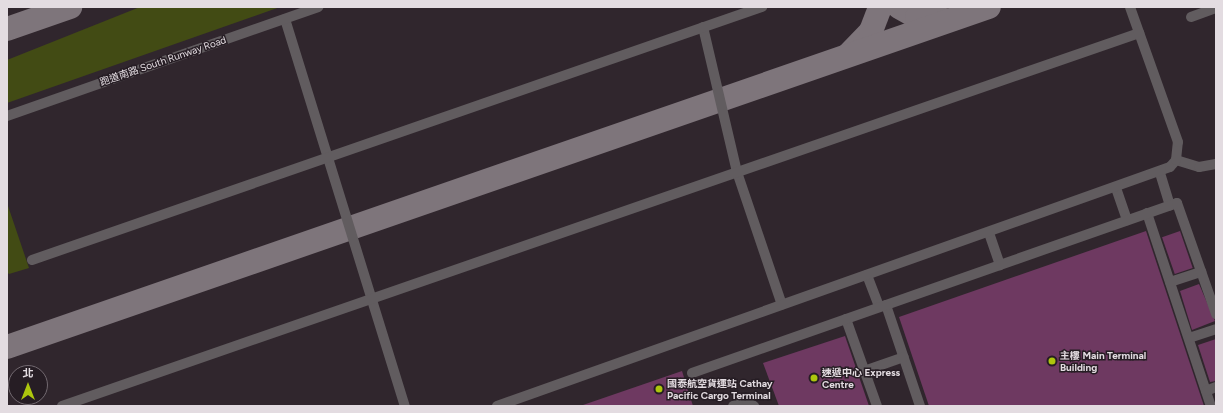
<!DOCTYPE html>
<html>
<head>
<meta charset="utf-8">
<style>
  body { margin:0 }
  #map { position:relative; width:1223px; height:413px; overflow:hidden; background:#30262d; font-family:Figtree,"Noto Sans TC",sans-serif }
  div>[style] { position:absolute }
  [style*='--x'] { left:calc(var(--x)*1px); top:calc(var(--y)*1px); width:calc(var(--w)*1px); rotate:calc(var(--a)*1deg) }
  .green>* { inset:0; background:#424b14 }
  .taxiway>* { height:24px; margin:-12px; padding:0 12px; transform-origin:12px; border-radius:12px; background:#7e757b }
  .building>* { inset:0; background:#6e3961; transform-origin:0 0 }
  .minor>* { height:10px; margin:-5px; padding:0 5px; transform-origin:5px; border-radius:5px; background:#615c5f }
  .dots>* { width:11px; height:11px; translate:-50% -50%; box-sizing:border-box; border:2px solid #261d24; border-radius:50% }
  span { translate:-50% -50%; white-space:nowrap; text-align:center; line-height:1.15; -webkit-text-stroke:3px #261d24; paint-order:stroke }
  .street-label { font-size:10px; color:#e3dce1 }
  .poi-label { font-size:10px; color:#e3dce1; font-weight:700 }
  .left { translate:0 -50%; text-align:left }
  .frame { position:absolute; inset:0; border:8px solid #e3dce1; pointer-events:none }
  .north { position:absolute; left:8px; top:365px; width:40px; height:40px; box-sizing:border-box; background:#261d24; border:1px solid #726970; border-radius:50%; rotate:0deg; font-size:11px; font-weight:700; line-height:16px; text-align:center; color:#e3dce1 }
  .north::after { content:''; display:block; margin:auto; width:14px; height:18px; background:#adc60d; clip-path:polygon(50% 0,100% 100%,50% 72%,0 100%) }
</style>
</head>
<body>
<div id="map">
  <div class="green">
    <i style="clip-path:polygon(140px 7px,280px 7px,7px 103px,7px 60px)"></i>
    <i style="clip-path:polygon(7px 203px,29px 268px,9px 274px,7px 272px)"></i>
  </div>
  <div class="taxiway">
    <i style="--x:899;--y:7;--w:21;--a:29"></i>
    <i style="--x:917;--y:17;--w:28;--a:6"></i>
    <i style="--x:7;--y:29;--w:67;--a:-19.2"></i>
    <i style="--x:849;--y:54;--w:32;--a:-46"></i>
    <i style="--x:871;--y:31;--w:26;--a:-69"></i>
    <i style="--x:7;--y:347;--w:1039;--a:-19.1"></i>
  </div>
  <div class="building">
    <i style="clip-path:polygon(1146px 231px,1204px 406px,929px 406px,899px 317px)"></i>
    <i style="left:1180px;top:231px;width:39px;height:19px;rotate:71deg"></i>
    <i style="clip-path:polygon(1199px 284px,1215px 321px,1192px 330px,1180px 291px)"></i>
    <i style="clip-path:polygon(845px 336px,869px 406px,779px 406px,763px 363px)"></i>
    <i style="clip-path:polygon(1216px 339px,1216px 381px,1210px 382px,1198px 345px)"></i>
    <i style="clip-path:polygon(682px 371px,693px 406px,584px 406px,583px 405px)"></i>
  </div>
  <div class="minor">
    <i style="--x:1191;--y:17;--w:27;--a:-20"></i>
    <i style="--x:285;--y:19;--w:405;--a:72.8"></i>
    <i style="--x:703;--y:27;--w:149;--a:76.8"></i>
    <i style="--x:737;--y:172;--w:140;--a:71.3"></i>
    <i style="--x:7;--y:116;--w:330;--a:-19.3"></i>
    <i style="--x:1176;--y:160;--w:24;--a:17"></i>
    <i style="--x:1199;--y:167;--w:17;--a:-10"></i>
    <i style="--x:1160;--y:173;--w:34;--a:73"></i>
    <i style="--x:1116;--y:188;--w:34;--a:71"></i>
    <i style="--x:1147;--y:213;--w:203;--a:71.7"></i>
    <i style="--x:989;--y:233;--w:34;--a:71"></i>
    <i style="--x:32;--y:260;--w:773;--a:-19.12"></i>
    <i style="--x:867;--y:275;--w:34;--a:69"></i>
    <i style="--x:1170;--y:282;--w:33;--a:-18"></i>
    <i style="--x:886;--y:305;--w:107;--a:71.4"></i>
    <i style="--x:846;--y:319;--w:92;--a:70.4"></i>
    <i style="--x:1189;--y:338;--w:28;--a:-18"></i>
    <i style="--x:864;--y:371;--w:42;--a:-19.3"></i>
    <i style="--x:692;--y:373;--w:514;--a:-19.32"></i>
    <i style="--x:1177;--y:203;--w:118;--a:70.6"></i>
    <i style="--x:1206;--y:391;--w:11;--a:-22"></i>
    <i style="--x:62;--y:406;--w:1140;--a:-19.1"></i>
    <i style="--x:497;--y:406;--w:714;--a:-19.55"></i>
    <i style="--x:1170;--y:167;--w:9;--a:-49"></i>
    <i style="--x:1176;--y:160;--w:18;--a:-84"></i>
    <i style="--x:1178;--y:142;--w:143;--a:-109.6"></i>
    <i style="--x:733;--y:406;--w:15;--a:-20"></i>
    <i style="--x:747;--y:401;--w:9;--a:36"></i>
  </div>
  <div class="dots">
    <i style="left:1052px;top:361px;background:#adc60d"></i>
    <i style="left:814px;top:378px;background:#adc60d"></i>
    <i style="left:659px;top:389px;background:#adc60d"></i>
  </div>
  <div class="street-label">
    <span style="left:163px;top:61px;rotate:-19deg">跑道南路 South Runway Road</span>
  </div>
  <div class="poi-label">
    <span class="left" style="left:1060px;top:361px">主樓 Main Terminal<br>Building</span>
    <span class="left" style="left:822px;top:378px">速遞中心 Express<br>Centre</span>
    <span class="left" style="left:667px;top:389px">國泰航空貨運站 Cathay<br>Pacific Cargo Terminal</span>
  </div>
  <div class="frame"></div>
  <div class="north">北</div>
</div>
</body>
</html>
